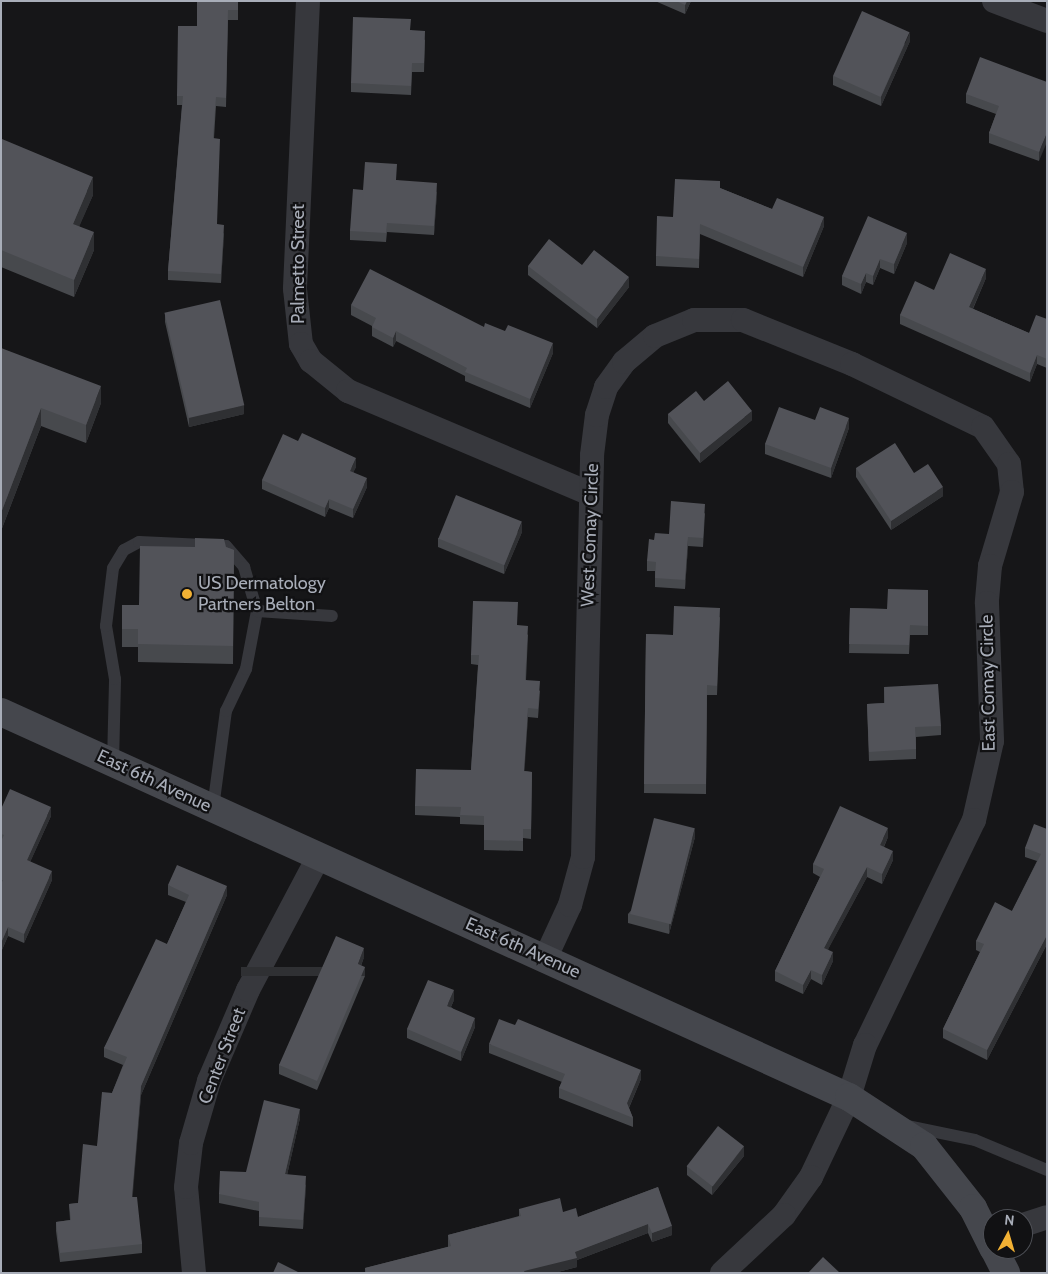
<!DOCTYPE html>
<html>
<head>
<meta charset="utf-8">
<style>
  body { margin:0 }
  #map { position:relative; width:1048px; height:1274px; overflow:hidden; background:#161618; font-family:Cabin,sans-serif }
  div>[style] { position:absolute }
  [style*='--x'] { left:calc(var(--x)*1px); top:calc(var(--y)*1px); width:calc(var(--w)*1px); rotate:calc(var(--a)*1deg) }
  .service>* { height:12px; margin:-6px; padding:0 6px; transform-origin:6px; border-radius:6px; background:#37383d }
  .minor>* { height:24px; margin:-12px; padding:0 12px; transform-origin:12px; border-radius:12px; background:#37383d }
  .secondary>* { height:28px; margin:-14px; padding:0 14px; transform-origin:14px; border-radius:14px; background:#45474d }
  .wall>* { inset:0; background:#47494d }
  .shaded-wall>* { inset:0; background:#2f3033; transform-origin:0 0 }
  .building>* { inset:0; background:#525359; transform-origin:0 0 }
  .dots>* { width:14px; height:14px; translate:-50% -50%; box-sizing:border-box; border:2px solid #111113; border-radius:50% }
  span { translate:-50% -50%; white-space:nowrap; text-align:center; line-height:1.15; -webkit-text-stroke:4.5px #111113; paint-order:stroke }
  .street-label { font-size:18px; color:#a8adb8 }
  .poi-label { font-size:18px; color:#a8adb8 }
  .left { translate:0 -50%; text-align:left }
  .frame { position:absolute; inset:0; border:2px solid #a8adb8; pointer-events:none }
  .north { position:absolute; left:983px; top:1209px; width:50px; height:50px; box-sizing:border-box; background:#111113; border:1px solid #4d4f55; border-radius:50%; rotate:6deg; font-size:14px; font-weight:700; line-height:20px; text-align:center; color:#a8adb8 }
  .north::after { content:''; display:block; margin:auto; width:18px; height:22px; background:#f2b134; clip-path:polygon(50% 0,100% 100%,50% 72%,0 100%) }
</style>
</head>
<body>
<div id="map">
  <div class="service">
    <i style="--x:113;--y:763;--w:84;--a:-88.6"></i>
    <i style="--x:115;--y:679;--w:54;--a:-99.6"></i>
    <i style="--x:106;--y:626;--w:58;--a:-83.1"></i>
    <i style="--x:113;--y:568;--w:21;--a:-59"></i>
    <i style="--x:124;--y:550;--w:17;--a:-28"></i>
    <i style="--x:139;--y:542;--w:87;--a:2.6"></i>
    <i style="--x:226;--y:546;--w:28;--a:49"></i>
    <i style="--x:244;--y:567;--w:46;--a:73.5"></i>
    <i style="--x:213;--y:808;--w:98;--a:-82.4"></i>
    <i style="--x:226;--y:711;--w:47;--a:-64.5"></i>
    <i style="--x:246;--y:669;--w:59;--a:-79.3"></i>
    <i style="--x:257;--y:611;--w:75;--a:3.8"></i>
    <i style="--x:907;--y:1126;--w:69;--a:11.6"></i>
    <i style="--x:975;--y:1140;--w:78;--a:22.6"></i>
  </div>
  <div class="minor">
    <i style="--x:308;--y:1;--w:288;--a:92.6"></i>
    <i style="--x:295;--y:289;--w:55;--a:83.8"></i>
    <i style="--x:301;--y:344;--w:20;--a:60"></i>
    <i style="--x:311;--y:361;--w:48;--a:39"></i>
    <i style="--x:348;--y:391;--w:264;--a:23"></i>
    <i style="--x:994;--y:1;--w:57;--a:20.7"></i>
    <i style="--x:545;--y:959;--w:60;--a:-65.2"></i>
    <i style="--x:570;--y:905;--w:50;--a:-74.8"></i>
    <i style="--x:583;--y:857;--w:402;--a:-88.7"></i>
    <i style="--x:592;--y:455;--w:40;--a:-82.9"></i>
    <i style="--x:597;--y:415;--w:29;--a:-72"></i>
    <i style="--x:606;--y:387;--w:31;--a:-54"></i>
    <i style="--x:624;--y:362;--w:40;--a:-40"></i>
    <i style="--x:655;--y:336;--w:42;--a:-22.3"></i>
    <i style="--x:694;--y:320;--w:49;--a:0"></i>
    <i style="--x:743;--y:320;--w:118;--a:22"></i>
    <i style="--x:852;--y:364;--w:145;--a:25.7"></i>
    <i style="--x:983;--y:427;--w:45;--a:54.9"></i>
    <i style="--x:1009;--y:464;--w:28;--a:84"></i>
    <i style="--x:1012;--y:492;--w:77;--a:106.6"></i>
    <i style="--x:990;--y:566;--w:37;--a:95"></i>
    <i style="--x:987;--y:603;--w:138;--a:87.9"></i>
    <i style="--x:992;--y:741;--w:81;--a:102.8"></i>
    <i style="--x:974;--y:820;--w:250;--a:115.8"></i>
    <i style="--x:865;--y:1045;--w:54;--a:107.1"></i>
    <i style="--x:849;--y:1097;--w:89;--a:115.4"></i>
    <i style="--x:811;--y:1177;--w:47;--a:125.4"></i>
    <i style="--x:784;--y:1215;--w:85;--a:136.9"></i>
    <i style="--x:1023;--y:1225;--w:25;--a:-18"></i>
    <i style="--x:194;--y:1273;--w:86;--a:-95.3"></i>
    <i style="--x:186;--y:1187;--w:44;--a:-83.5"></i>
    <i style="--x:191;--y:1143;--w:65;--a:-73.8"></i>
    <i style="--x:209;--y:1081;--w:99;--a:-66.8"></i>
    <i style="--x:248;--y:990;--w:152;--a:-62.1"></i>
  </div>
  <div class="secondary">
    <i style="--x:1;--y:712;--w:931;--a:24.42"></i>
    <i style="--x:849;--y:1097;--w:90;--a:33.2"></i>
    <i style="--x:924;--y:1146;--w:79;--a:51.7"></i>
    <i style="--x:973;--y:1208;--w:45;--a:63.4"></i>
    <i style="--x:994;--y:1249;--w:27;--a:63"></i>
  </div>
  <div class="wall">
    <i style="clip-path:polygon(238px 1px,238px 20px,228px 20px,226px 107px,216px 106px,214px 138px,217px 224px,224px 234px,221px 283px,168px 280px,168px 271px,182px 105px,177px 105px,177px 96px,197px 26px)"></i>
    <i style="clip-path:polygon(655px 1px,691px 1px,685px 14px)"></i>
    <i style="clip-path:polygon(411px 30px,425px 40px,424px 72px,412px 72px,411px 95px,351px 92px,351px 83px)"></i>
    <i style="clip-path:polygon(910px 41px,881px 106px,833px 85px,833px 76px)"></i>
    <i style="clip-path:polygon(1047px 82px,1039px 161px,989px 143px,989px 133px,996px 114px,966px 103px,966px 94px)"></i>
    <i style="clip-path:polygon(1px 141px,93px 195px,79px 226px,94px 250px,74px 297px,1px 267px)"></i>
    <i style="clip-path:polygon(396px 180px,437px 192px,434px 235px,387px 232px,386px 242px,350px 240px,350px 231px,363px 190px)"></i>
    <i style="clip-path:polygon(720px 188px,772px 209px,824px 226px,803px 277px,700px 234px,699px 268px,656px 266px,656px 256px,673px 217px)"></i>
    <i style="clip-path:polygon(907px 243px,894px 274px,880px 268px,873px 285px,866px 282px,861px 294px,842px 285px,842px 276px)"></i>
    <i style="clip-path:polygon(582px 265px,629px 287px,597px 328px,528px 275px,528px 266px)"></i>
    <i style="clip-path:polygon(986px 278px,973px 309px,1029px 333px,1047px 319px,1047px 368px,1037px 364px,1030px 382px,900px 324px,900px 315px,934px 290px)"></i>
    <i style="clip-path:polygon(351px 305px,484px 327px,553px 353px,530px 408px,465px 381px,465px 376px,396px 341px,393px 347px,372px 336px,372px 326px,351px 315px)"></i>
    <i style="clip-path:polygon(165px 313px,244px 414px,189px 427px,165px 322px)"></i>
    <i style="clip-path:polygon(1px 348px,101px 403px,86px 443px,41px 426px,1px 531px)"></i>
    <i style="clip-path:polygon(704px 401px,752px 420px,700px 463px,668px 423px,668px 414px)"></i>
    <i style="clip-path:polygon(815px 420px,849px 428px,831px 478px,765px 454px,765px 444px)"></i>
    <i style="clip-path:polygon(356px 467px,353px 472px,367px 487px,353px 518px,329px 508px,325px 517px,262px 489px,262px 480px)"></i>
    <i style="clip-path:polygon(856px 468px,914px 473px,943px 496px,891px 530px,856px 477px)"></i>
    <i style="clip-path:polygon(705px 513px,703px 547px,688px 546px,685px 589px,655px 587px,655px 571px,647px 571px,647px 561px,654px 540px,669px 534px)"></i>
    <i style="clip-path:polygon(522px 532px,504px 574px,438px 547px,438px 538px)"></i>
    <i style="clip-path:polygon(226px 547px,234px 550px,233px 664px,138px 662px,138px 647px,122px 647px,122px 605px,139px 605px)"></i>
    <i style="clip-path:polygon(928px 590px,928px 635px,910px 635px,909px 654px,849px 653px,850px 608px,887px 609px)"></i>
    <i style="clip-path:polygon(720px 617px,717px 695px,707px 695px,706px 794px,644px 793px,646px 634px,673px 635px)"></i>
    <i style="clip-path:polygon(517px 625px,528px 635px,526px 680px,540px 691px,538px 718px,528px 717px,524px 771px,532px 772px,531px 839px,523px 838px,523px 851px,484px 850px,484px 825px,460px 824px,460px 817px,415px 815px,415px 806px,471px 770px,478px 665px,471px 664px,471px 655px)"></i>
    <i style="clip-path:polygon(884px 687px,941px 726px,941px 735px,916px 737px,916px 759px,869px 761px,867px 704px,884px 703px)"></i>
    <i style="clip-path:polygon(1px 809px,51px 816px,30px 862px,52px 880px,24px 943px,8px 936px,1px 952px)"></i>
    <i style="clip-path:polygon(1047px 829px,1047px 944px,987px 1060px,943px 1038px,943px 1029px,980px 952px,976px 950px,976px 941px,1012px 911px,1037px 861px,1025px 857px,1025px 848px)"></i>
    <i style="clip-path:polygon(695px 837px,669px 934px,628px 923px,628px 914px)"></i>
    <i style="clip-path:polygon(888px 837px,884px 847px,893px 860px,882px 884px,867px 877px,828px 949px,833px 961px,822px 985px,811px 979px,803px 994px,775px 981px,775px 971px,820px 877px,813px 873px,813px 864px)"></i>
    <i style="clip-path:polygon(168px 885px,227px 895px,141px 1095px,132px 1197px,142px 1244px,142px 1253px,60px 1262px,56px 1231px,56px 1222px,70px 1220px,69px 1204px,78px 1203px,97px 1146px,112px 1093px,123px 1065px,104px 1057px,104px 1048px,167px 944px,186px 902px,168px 895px)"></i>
    <i style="clip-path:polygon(364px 957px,361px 966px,365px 976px,317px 1090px,279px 1074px,279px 1065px)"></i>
    <i style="clip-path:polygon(454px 1000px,451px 1007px,475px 1027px,461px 1061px,407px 1038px,407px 1029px)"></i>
    <i style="clip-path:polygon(489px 1044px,641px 1079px,629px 1108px,633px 1118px,633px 1127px,559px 1098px,559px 1088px,562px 1082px,489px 1053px)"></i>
    <i style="clip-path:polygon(300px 1118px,287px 1175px,306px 1185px,303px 1229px,259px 1226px,259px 1211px,219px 1203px,219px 1194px,246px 1172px)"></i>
    <i style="clip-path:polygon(744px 1156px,712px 1195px,687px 1175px,687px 1166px)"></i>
    <i style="clip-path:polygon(658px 1187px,672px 1235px,652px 1242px,648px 1233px,577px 1260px,577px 1267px,554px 1273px,365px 1273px,365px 1268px,448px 1247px,448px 1235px,519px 1216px,519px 1209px,563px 1212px,578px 1217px)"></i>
  </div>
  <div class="shaded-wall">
    <i style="clip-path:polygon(687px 1px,691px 1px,685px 14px,685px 5px)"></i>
    <i style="clip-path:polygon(910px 32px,910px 41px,881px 106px,881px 97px)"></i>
    <i style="clip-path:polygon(1047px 133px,1047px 142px,1039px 161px,1039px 152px)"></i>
    <i style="clip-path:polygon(93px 177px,93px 195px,73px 241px,73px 224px)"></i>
    <i style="clip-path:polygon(437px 183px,437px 192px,434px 235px,434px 226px)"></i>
    <i style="clip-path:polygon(824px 217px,824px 226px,803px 277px,803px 267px)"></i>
    <i style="clip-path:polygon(224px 225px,224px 234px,221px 283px,221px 274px)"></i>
    <i style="clip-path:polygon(94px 232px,94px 250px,74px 297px,74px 280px)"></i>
    <i style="clip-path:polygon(907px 233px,907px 243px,894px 274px,894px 264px)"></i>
    <i style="clip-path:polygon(880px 259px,880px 268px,873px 285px,873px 276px)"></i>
    <i style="clip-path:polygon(986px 269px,986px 278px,969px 317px,969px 307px)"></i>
    <i style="clip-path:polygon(866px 273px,866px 282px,861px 294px,861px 284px)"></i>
    <i style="clip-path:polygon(629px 277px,629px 287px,597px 328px,597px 319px)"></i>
    <i style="clip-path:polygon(396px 331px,396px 341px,393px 347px,393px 338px)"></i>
    <i style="clip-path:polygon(553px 343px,553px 353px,530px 408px,530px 399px)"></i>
    <i style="clip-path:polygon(1037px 355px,1037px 364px,1030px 382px,1030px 373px)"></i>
    <i style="clip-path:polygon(101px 386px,101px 403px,86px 443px,86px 425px)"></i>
    <i style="clip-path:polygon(244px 405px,244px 414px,189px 427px,189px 417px)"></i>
    <i style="clip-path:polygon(41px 408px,41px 426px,1px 531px,1px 513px)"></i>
    <i style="clip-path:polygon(752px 411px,752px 420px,700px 463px,700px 453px)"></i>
    <i style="clip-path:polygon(849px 418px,849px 428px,831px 478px,831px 468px)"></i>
    <i style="clip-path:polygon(356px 458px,356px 467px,350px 480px,350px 471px)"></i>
    <i style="clip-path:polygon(367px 478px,367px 487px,353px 518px,353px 509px)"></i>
    <i style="clip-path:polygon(943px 487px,943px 496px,891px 530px,891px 521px)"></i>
    <i style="clip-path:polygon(329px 499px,329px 508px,325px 517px,325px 508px)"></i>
    <i style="clip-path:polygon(522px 522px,522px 532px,504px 574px,504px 565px)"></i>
    <i style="clip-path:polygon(688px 537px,688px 546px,685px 589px,685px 580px)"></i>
    <i style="clip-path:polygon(528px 708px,528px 717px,524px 781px,524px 771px)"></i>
    <i style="clip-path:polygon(51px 807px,51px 816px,27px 869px,27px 860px)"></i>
    <i style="clip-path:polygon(695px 828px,695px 837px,669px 934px,669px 925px)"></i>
    <i style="clip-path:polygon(888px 828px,888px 837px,880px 855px,880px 845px)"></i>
    <i style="clip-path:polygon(893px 851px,893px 860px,882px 884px,882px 874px)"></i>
    <i style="clip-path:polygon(867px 867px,867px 877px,824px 957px,824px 948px)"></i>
    <i style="clip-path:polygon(52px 871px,52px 880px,24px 943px,24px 934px)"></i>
    <i style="clip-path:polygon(227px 886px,227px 895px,141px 1095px,132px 1206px,132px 1197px,141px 1086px)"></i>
    <i style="clip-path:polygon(8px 927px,8px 936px,1px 952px,1px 943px)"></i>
    <i style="clip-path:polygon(1047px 935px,1047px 944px,987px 1060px,987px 1050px)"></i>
    <i style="clip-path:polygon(364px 948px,364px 957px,358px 974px,358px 964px)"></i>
    <i style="clip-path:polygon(833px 952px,833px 961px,822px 985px,822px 975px)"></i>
    <i style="left:365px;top:967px;width:9px;height:124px;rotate:90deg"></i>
    <i style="clip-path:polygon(811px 970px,811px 979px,803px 994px,803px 985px)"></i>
    <i style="clip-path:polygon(454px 990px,454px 1000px,447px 1015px,447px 1006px)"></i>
    <i style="clip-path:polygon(475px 1018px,475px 1027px,461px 1061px,461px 1052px)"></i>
    <i style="clip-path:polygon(641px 1070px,641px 1079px,627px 1112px,627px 1103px)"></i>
    <i style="clip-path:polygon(300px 1109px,300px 1118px,285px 1184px,285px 1174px)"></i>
    <i style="clip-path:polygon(744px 1146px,744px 1156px,712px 1195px,712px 1186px)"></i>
    <i style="clip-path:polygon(306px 1176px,306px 1185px,303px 1229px,303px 1220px)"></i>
    <i style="clip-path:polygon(648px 1224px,648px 1233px,577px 1260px,577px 1267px,554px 1273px,524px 1273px,524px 1271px)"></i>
    <i style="clip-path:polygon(672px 1226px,672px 1235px,652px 1242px,652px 1233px)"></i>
  </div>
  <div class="building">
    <i style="clip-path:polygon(197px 1px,238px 1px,238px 10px,228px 10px,226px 98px,216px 97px,213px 138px,220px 139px,217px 224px,224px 225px,221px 274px,168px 271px,183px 96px,177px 96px,178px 26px,197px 26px)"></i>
    <i style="clip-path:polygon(676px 1px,687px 1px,685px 5px)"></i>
    <i style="left:862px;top:11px;width:52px;height:71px;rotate:24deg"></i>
    <i style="clip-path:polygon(353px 17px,411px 19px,410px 30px,425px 31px,424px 63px,412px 63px,411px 86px,351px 83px)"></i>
    <i style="clip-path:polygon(980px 57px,1047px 82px,1047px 133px,1039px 152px,989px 133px,999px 106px,966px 94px)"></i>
    <i style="clip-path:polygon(2px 139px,93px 177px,73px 224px,94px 232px,74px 280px,1px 250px)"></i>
    <i style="clip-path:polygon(365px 162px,397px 164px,396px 180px,437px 183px,434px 226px,387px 223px,386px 233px,350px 231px,353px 189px,363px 190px)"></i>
    <i style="clip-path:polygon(675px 179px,720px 181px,720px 188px,772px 209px,777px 198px,824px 217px,803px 267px,700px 224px,699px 259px,656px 256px,657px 216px,673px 217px)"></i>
    <i style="clip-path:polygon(868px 216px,907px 233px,894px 264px,880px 259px,873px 276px,866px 273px,861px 284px,842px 276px)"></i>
    <i style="clip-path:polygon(549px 239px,582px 265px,594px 250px,629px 277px,597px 319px,528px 266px)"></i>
    <i style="clip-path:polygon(950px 253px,986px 269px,969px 307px,1029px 333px,1036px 315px,1047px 319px,1047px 359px,1037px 355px,1030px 373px,900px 315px,915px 281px,934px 290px)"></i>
    <i style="clip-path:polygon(370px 269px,484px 327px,485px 323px,505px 331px,508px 325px,553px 343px,530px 399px,465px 372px,467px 368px,396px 331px,393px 338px,372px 327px,376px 318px,351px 305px)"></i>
    <i style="left:220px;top:300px;width:108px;height:57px;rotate:77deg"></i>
    <i style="clip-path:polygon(1px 348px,101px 386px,86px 425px,41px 408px,1px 513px)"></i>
    <i style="clip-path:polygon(728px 381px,752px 411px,700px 453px,668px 414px,696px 391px,704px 401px)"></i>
    <i style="clip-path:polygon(779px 407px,815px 420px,820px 407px,849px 418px,831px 468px,765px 444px)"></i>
    <i style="clip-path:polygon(302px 433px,356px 458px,350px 471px,367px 478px,353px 509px,329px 499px,325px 508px,262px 480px,283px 434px,298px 441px)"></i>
    <i style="clip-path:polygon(895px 443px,914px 473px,928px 464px,943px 487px,891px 521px,856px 468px)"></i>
    <i style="left:456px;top:495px;width:71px;height:47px;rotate:22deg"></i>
    <i style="clip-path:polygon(671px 501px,705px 504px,703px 538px,688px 537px,685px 580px,655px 578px,656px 562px,647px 561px,649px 539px,654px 540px,655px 533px,669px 534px)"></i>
    <i style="clip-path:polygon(195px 538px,224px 539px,226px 547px,234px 550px,233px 646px,138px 644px,138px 629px,122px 629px,122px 605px,139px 605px,140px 546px,195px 547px)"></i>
    <i style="clip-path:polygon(888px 589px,928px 590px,928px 626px,910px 625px,909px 645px,849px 644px,850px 608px,887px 609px)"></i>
    <i style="clip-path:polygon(473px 601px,518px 602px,517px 625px,528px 626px,525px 680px,540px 681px,538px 709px,528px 708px,524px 771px,532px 772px,531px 829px,523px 829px,523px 841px,484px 840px,484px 816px,460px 815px,461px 807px,415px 806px,416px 769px,471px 770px,479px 655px,471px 655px)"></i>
    <i style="clip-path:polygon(674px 606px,720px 608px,717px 686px,707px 685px,706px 784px,644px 784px,646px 634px,673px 635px)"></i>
    <i style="left:1046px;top:627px;width:1px;height:20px"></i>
    <i style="clip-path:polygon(938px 684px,941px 726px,915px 727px,916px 749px,869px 752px,867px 704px,885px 703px,884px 687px)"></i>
    <i style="clip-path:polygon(10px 789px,51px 807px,27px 860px,52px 871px,24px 934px,8px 927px,1px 943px,1px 884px,3px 880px,1px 880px,1px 841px,4px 835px,1px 834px,1px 809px)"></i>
    <i style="clip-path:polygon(840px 806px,888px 828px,880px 845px,893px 851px,882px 874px,867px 867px,824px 948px,833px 952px,822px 975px,811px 970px,803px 985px,775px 971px,824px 869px,813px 864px)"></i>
    <i style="left:654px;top:818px;width:42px;height:99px;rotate:14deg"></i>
    <i style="clip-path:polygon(1034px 824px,1047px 829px,1047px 935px,987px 1050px,943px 1029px,984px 944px,976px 941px,995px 902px,1012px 911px,1041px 854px,1025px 848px)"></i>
    <i style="clip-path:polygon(177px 865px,227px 886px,141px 1086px,132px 1197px,137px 1197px,142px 1244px,60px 1253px,56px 1222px,71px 1220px,69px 1204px,78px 1203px,83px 1144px,97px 1146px,102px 1092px,112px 1093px,127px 1057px,104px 1048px,156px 939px,167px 944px,189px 895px,168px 885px)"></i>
    <i style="clip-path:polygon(336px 936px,364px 948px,358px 964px,365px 967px,317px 1081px,279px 1065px)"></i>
    <i style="clip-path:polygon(428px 980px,454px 990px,447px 1006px,475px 1018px,461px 1052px,407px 1029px)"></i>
    <i style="clip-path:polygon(499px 1019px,515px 1025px,518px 1019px,641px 1070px,627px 1103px,633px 1118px,559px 1088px,565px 1074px,489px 1044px)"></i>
    <i style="clip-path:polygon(264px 1100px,300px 1109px,285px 1174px,306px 1176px,303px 1220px,259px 1217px,259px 1202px,219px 1194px,220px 1171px,246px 1172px)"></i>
    <i style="left:718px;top:1126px;width:33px;height:51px;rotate:38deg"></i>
    <i style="clip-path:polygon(658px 1187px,672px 1226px,652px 1233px,648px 1224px,575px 1252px,577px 1258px,524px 1271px,525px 1273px,366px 1273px,365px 1268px,451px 1246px,448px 1235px,521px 1216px,519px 1209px,560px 1198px,563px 1212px,576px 1208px,578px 1217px)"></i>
    <i style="clip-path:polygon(823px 1257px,840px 1273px,808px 1273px)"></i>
    <i style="clip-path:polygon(278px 1262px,300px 1273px,273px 1273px)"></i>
  </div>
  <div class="dots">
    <i style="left:187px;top:594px;background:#f2b134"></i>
  </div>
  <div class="street-label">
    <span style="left:298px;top:264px;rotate:-90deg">Palmetto Street</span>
    <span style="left:590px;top:535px;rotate:-88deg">West Comay Circle</span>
    <span style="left:988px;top:683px;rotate:-91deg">East Comay Circle</span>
    <span style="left:154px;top:781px;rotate:25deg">East 6th Avenue</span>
    <span style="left:523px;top:948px;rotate:24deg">East 6th Avenue</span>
    <span style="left:222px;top:1056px;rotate:-69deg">Center Street</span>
  </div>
  <div class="poi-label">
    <span class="left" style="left:198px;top:594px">US Dermatology<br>Partners Belton</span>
  </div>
  <div class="frame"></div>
  <div class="north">N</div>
</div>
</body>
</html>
